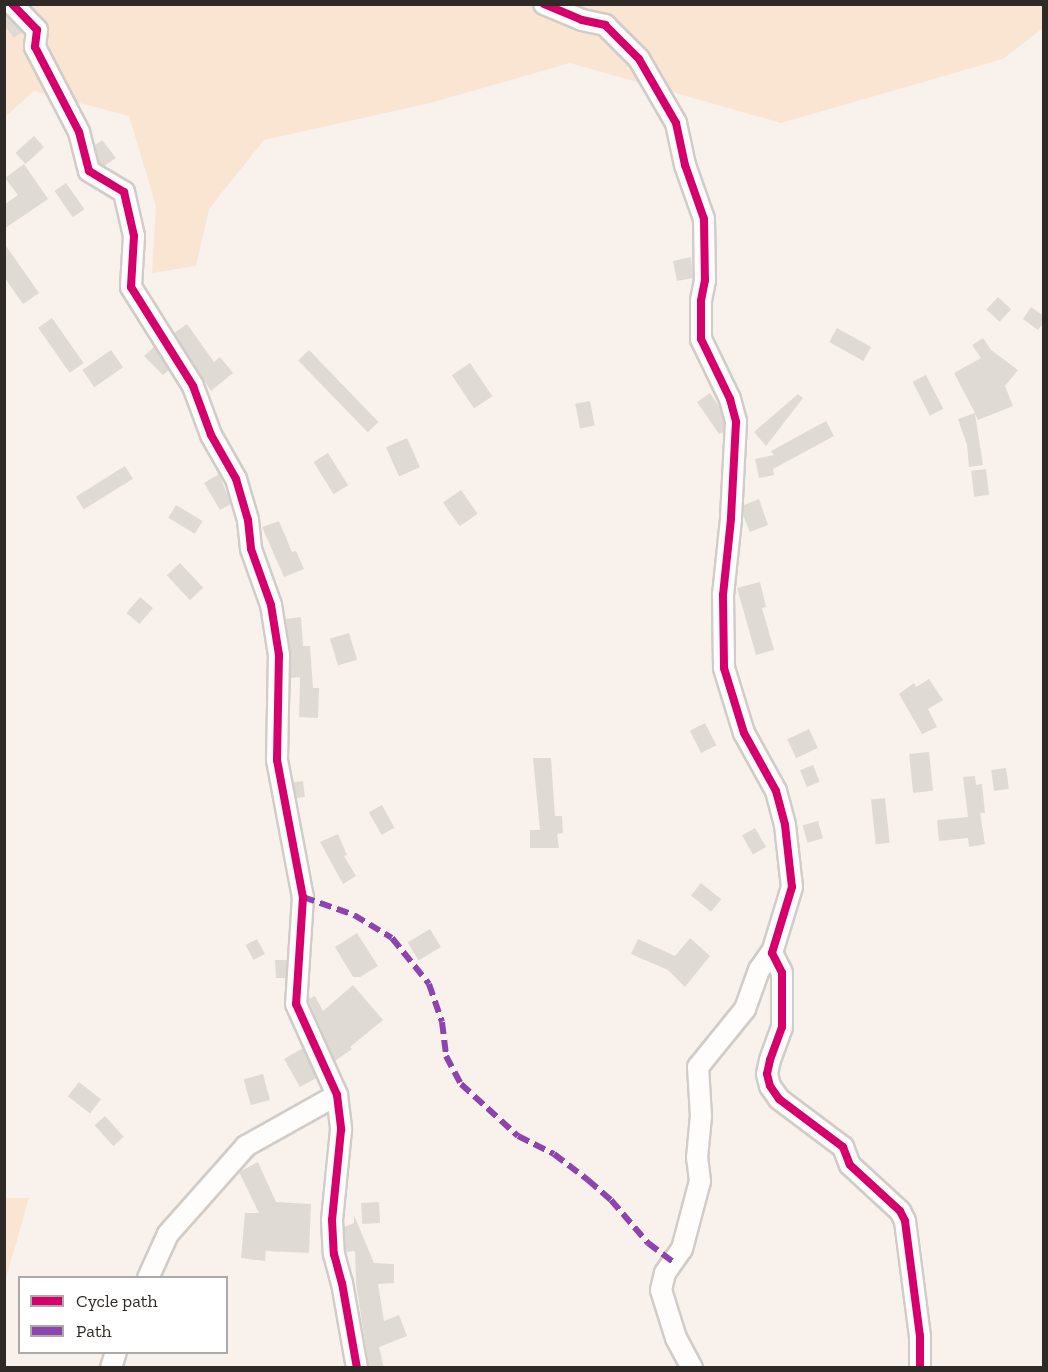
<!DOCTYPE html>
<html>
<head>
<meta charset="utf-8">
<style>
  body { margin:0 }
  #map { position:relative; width:1048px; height:1372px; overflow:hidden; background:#f9f2ec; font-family:"Zilla Slab",serif }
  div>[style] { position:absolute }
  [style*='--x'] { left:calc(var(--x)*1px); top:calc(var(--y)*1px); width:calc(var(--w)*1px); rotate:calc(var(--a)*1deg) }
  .green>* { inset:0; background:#fae5d2 }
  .building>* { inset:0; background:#e0dad5; transform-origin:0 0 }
  .roads { filter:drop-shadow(2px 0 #d1ccc7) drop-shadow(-2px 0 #d1ccc7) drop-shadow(0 2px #d1ccc7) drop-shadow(0 -2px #d1ccc7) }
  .minor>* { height:20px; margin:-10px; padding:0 10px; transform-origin:10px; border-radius:10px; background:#fefdfc }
  .quiet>* { height:6px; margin-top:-3px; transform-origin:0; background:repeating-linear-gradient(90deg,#8e44ad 0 12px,transparent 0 18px) }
  .cycleway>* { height:8px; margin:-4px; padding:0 4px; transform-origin:4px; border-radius:4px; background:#d6006c }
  span { translate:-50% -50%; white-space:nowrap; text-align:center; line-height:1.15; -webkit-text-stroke:4.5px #fff; paint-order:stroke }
  .frame { position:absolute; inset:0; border:6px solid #2f2a25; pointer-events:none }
  .legend { position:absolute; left:18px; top:1276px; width:210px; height:78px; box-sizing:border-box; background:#fff; border:2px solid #acaaa8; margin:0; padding:8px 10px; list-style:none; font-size:18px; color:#2f2a25 }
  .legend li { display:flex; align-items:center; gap:12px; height:30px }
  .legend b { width:30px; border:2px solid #acaaa8 }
</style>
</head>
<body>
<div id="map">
  <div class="green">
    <i style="clip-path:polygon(5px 5px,1043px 5px,1043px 28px,1003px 59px,781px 123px,570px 63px,430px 103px,264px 140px,209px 209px,196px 266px,152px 273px,156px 206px,129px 116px,34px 91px,5px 117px)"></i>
    <i style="clip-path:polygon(5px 1198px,29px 1198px,5px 1282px,4px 1198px)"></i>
  </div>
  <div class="building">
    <i style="clip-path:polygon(4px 14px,22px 32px,14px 38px,4px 25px)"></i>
    <i style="left:34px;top:136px;width:15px;height:25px;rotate:48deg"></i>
    <i style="clip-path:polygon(102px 140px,116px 158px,104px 166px,99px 163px,95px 145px)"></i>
    <i style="clip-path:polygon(24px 164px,48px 199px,4px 229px,4px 205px,18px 195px,5px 178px)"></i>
    <i style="left:66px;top:183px;width:32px;height:14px;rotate:55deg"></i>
    <i style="clip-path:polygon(4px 243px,39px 293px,23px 304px,4px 277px)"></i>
    <i style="clip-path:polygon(691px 257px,693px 278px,677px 281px,673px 261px)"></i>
    <i style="left:998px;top:297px;width:18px;height:17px;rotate:43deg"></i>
    <i style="clip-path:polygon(1031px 307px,1044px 316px,1044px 322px,1038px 330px,1023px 319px)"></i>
    <i style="left:52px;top:318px;width:55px;height:17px;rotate:55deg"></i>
    <i style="clip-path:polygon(187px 324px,214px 362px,220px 357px,233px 373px,211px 391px,174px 333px)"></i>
    <i style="left:837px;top:328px;width:39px;height:16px;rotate:29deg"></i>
    <i style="clip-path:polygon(983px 338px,991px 350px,1018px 370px,1005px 386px,1013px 406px,978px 420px,975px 414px,983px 465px,969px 467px,967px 445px,958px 419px,975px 413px,954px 373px,981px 358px,972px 345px)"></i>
    <i style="clip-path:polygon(154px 347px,169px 370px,163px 375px,144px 356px)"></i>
    <i style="left:111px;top:350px;width:21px;height:35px;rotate:55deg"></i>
    <i style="left:309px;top:350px;width:100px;height:15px;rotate:46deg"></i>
    <i style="left:470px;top:363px;width:40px;height:22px;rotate:56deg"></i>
    <i style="left:926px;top:375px;width:38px;height:15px;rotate:63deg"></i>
    <i style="clip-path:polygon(710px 393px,720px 408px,724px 423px,723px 432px,719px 434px,697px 402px)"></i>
    <i style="clip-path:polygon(798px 394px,803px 398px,766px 446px,754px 432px)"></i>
    <i style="left:590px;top:401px;width:25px;height:15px;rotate:79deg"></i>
    <i style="clip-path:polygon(826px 421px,834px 436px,773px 469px,774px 475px,759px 478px,755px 459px,774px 455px,771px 451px)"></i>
    <i style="left:407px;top:438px;width:32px;height:23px;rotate:66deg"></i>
    <i style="left:328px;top:453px;width:38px;height:17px;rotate:58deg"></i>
    <i style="left:125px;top:466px;width:15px;height:58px;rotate:58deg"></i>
    <i style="left:986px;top:469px;width:26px;height:15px;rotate:83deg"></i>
    <i style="clip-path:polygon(219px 474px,231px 504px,220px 510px,204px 483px)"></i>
    <i style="left:461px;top:490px;width:29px;height:22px;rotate:55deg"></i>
    <i style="clip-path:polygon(759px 499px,768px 525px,750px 532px,743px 515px,744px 505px)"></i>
    <i style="left:176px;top:505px;width:31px;height:15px;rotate:31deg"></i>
    <i style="clip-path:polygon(279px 521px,292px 552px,296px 551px,304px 569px,284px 577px,262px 527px)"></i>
    <i style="left:180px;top:563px;width:34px;height:18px;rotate:47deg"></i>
    <i style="clip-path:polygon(760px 582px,766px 607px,762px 608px,774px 650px,756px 655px,737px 588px)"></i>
    <i style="left:140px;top:597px;width:17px;height:21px;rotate:40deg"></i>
    <i style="clip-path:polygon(301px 617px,303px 646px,310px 646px,313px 688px,319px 688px,318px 718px,299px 717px,300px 677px,291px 678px,291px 653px,285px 619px)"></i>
    <i style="left:349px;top:633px;width:28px;height:20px;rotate:73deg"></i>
    <i style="clip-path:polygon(929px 679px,943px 700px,928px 709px,937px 727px,922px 734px,899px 694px,914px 683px,916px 687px)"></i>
    <i style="left:705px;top:723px;width:25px;height:17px;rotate:63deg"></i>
    <i style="left:809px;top:729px;width:21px;height:24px;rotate:65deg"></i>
    <i style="left:929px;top:752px;width:39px;height:20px;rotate:84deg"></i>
    <i style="clip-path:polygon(533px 758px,551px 758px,555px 816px,562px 816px,563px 833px,557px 834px,559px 848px,530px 848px,530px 830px,540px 830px)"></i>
    <i style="left:813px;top:765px;width:18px;height:14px;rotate:68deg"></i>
    <i style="left:1006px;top:768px;width:21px;height:15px;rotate:82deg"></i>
    <i style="clip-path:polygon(975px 776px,976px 785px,982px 784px,985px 813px,980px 813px,985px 844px,969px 847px,968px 838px,939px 841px,937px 820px,968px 817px,963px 777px)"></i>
    <i style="left:303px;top:781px;width:16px;height:10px;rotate:83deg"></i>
    <i style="left:885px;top:798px;width:45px;height:14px;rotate:84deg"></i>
    <i style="left:382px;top:805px;width:26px;height:15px;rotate:61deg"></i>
    <i style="left:818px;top:821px;width:18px;height:16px;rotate:74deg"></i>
    <i style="left:755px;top:828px;width:22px;height:15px;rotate:60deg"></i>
    <i style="clip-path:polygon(338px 834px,347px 855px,344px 856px,356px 876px,343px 884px,320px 842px)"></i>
    <i style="left:701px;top:883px;width:26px;height:16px;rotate:39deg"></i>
    <i style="left:430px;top:929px;width:21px;height:26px;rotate:59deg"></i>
    <i style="clip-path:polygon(357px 933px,378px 966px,360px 977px,353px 977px,335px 947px)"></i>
    <i style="clip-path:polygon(690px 938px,710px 956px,685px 987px,668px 970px,631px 954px,638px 939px,675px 956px)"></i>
    <i style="left:257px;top:939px;width:17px;height:13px;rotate:62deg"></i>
    <i style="clip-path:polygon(275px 960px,287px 960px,286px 978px,276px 978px)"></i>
    <i style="clip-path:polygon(353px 985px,383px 1020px,350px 1047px,352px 1049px,335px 1061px,308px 999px,315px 996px,323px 1011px)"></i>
    <i style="clip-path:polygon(303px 1048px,316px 1078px,300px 1087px,284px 1059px)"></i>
    <i style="left:263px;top:1074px;width:27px;height:20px;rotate:75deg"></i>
    <i style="left:79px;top:1082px;width:28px;height:18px;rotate:38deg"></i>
    <i style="left:105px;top:1116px;width:28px;height:14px;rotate:48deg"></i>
    <i style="clip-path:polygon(258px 1162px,276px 1202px,311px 1204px,309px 1253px,266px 1251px,265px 1261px,241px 1258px,245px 1213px,259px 1213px,239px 1172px)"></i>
    <i style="left:379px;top:1202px;width:21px;height:18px;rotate:87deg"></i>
    <i style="clip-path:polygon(354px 1215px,374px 1263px,394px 1264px,394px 1283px,378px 1284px,384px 1321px,399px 1315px,407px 1336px,379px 1347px,384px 1368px,369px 1368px,356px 1283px,355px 1251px,346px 1252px,344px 1227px,354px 1223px)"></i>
  </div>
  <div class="roads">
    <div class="minor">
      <i style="--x:12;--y:4;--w:36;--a:46"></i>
      <i style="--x:37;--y:30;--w:17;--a:97"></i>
      <i style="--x:35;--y:47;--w:96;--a:62.6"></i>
      <i style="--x:79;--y:132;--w:40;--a:75.6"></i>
      <i style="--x:89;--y:171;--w:41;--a:31"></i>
      <i style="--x:124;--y:192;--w:45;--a:77.2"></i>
      <i style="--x:134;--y:236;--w:51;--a:93.4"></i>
      <i style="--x:131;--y:287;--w:117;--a:57.9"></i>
      <i style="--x:193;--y:386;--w:52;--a:69.8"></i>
      <i style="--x:211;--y:435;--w:51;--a:60.4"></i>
      <i style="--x:236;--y:479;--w:43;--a:73.7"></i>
      <i style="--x:248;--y:520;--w:29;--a:84"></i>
      <i style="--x:251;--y:549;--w:59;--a:70.3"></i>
      <i style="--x:271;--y:605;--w:51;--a:80.9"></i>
      <i style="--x:279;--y:655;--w:105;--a:91.1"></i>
      <i style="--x:277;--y:760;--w:139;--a:79.3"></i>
      <i style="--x:303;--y:897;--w:107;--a:93.7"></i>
      <i style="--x:296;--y:1004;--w:100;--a:65.7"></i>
      <i style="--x:337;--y:1095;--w:35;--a:83"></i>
      <i style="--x:341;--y:1130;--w:90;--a:95.7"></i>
      <i style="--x:332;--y:1220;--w:34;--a:87"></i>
      <i style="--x:334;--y:1254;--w:30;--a:75"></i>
      <i style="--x:342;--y:1283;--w:86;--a:80"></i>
      <i style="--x:544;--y:4;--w:41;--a:22.8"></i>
      <i style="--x:582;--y:20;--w:24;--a:12"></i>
      <i style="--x:605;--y:25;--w:48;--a:45"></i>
      <i style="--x:639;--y:59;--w:74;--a:60"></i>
      <i style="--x:676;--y:123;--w:43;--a:77.9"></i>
      <i style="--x:685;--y:165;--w:57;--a:70.6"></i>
      <i style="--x:704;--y:219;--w:61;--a:89.1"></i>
      <i style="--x:705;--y:280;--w:21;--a:101"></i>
      <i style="--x:701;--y:301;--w:38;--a:90"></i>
      <i style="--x:701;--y:339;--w:67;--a:64.2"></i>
      <i style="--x:730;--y:399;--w:24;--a:75"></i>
      <i style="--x:736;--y:422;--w:97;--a:93"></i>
      <i style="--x:731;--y:519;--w:76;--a:96"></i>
      <i style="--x:723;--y:595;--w:73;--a:89.2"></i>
      <i style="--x:724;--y:668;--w:68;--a:72.9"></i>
      <i style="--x:744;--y:733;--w:66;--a:61.1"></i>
      <i style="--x:776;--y:791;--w:35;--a:75"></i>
      <i style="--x:785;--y:825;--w:62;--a:83.6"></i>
      <i style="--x:792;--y:887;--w:69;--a:106.9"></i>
      <i style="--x:772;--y:953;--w:22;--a:63"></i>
      <i style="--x:782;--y:973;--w:54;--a:90"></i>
      <i style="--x:782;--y:1027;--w:35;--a:110"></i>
      <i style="--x:770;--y:1060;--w:14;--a:102"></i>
      <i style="--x:767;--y:1074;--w:12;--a:76"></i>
      <i style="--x:770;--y:1086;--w:16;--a:55"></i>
      <i style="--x:779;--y:1099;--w:80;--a:36.9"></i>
      <i style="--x:843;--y:1147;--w:19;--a:69"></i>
      <i style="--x:850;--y:1165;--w:68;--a:42.6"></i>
      <i style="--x:900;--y:1211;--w:11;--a:63"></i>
      <i style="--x:905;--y:1221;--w:116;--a:82.6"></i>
      <i style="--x:920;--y:1336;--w:32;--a:90"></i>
      <i style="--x:148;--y:1278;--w:48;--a:-65.6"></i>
      <i style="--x:168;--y:1234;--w:118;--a:-48.4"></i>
      <i style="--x:246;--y:1146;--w:104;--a:-29.3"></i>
      <i style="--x:111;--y:1368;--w:17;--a:-73"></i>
      <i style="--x:692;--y:1368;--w:34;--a:-118"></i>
      <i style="--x:676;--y:1338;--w:50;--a:-107.4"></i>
      <i style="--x:661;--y:1290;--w:17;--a:-77"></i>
      <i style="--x:665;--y:1273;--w:29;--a:-55"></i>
      <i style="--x:682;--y:1249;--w:70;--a:-75.2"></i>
      <i style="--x:700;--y:1181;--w:23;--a:-97"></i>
      <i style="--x:697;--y:1158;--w:42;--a:-84.6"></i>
      <i style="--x:701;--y:1116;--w:49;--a:-93.5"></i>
      <i style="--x:698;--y:1067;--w:75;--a:-51"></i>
      <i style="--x:745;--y:1009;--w:41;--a:-70.3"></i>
      <i style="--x:759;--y:970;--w:24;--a:-55"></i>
    </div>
  </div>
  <div class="quiet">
    <i style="--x:303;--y:897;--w:54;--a:19.4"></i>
    <i style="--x:354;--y:915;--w:44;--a:31.2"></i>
    <i style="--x:392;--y:938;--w:59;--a:51.2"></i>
    <i style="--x:429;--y:984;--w:40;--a:71.1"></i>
    <i style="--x:442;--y:1022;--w:34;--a:83"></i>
    <i style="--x:446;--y:1056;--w:32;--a:62"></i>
    <i style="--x:461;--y:1084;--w:77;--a:42.4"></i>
    <i style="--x:518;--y:1136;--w:40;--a:26.6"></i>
    <i style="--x:554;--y:1154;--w:43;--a:37.4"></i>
    <i style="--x:588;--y:1180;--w:30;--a:41"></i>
    <i style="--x:611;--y:1200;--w:57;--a:49.3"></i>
    <i style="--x:648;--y:1243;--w:31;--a:37"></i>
  </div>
  <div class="cycleway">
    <i style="--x:12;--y:4;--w:36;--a:46"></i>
    <i style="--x:37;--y:30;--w:17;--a:97"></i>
    <i style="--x:35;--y:47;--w:96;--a:62.6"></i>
    <i style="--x:79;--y:132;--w:40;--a:75.6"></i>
    <i style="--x:89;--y:171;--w:41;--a:31"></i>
    <i style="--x:124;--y:192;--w:45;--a:77.2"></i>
    <i style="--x:134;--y:236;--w:51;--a:93.4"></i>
    <i style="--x:131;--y:287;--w:117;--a:57.9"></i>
    <i style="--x:193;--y:386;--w:52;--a:69.8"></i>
    <i style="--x:211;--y:435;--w:51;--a:60.4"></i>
    <i style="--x:236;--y:479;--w:43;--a:73.7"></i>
    <i style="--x:248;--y:520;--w:29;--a:84"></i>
    <i style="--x:251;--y:549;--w:59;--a:70.3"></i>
    <i style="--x:271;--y:605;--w:51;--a:80.9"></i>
    <i style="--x:279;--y:655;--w:105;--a:91.1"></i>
    <i style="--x:277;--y:760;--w:139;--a:79.3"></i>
    <i style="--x:303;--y:897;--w:107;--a:93.7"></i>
    <i style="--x:296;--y:1004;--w:100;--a:65.7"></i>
    <i style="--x:337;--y:1095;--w:35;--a:83"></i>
    <i style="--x:341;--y:1130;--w:90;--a:95.7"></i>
    <i style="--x:332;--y:1220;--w:34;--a:87"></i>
    <i style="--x:334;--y:1254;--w:30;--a:75"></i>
    <i style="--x:342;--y:1283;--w:86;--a:80"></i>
    <i style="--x:544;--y:4;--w:41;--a:22.8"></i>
    <i style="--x:582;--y:20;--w:24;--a:12"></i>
    <i style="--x:605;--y:25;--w:48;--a:45"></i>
    <i style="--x:639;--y:59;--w:74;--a:60"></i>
    <i style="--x:676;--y:123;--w:43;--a:77.9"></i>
    <i style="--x:685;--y:165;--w:57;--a:70.6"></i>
    <i style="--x:704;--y:219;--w:61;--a:89.1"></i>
    <i style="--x:705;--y:280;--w:21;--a:101"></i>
    <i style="--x:701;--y:301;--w:38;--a:90"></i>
    <i style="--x:701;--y:339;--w:67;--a:64.2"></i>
    <i style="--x:730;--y:399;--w:24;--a:75"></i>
    <i style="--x:736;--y:422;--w:97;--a:93"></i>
    <i style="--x:731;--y:519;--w:76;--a:96"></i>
    <i style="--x:723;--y:595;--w:73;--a:89.2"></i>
    <i style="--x:724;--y:668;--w:68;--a:72.9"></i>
    <i style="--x:744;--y:733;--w:66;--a:61.1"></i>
    <i style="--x:776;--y:791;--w:35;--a:75"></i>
    <i style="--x:785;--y:825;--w:62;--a:83.6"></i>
    <i style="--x:792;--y:887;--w:69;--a:106.9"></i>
    <i style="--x:772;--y:953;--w:22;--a:63"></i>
    <i style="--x:782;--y:973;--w:54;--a:90"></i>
    <i style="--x:782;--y:1027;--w:35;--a:110"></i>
    <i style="--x:770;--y:1060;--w:14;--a:102"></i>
    <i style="--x:767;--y:1074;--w:12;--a:76"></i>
    <i style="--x:770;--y:1086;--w:16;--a:55"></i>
    <i style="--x:779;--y:1099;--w:80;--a:36.9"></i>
    <i style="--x:843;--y:1147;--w:19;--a:69"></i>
    <i style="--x:850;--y:1165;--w:68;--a:42.6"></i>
    <i style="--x:900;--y:1211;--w:11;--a:63"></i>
    <i style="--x:905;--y:1221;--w:116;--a:82.6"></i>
    <i style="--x:920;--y:1336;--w:32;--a:90"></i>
  </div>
  <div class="frame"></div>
  <ul class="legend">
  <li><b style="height:8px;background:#d6006c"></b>Cycle path</li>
  <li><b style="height:8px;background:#8e44ad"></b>Path</li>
  </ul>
</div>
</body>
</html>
